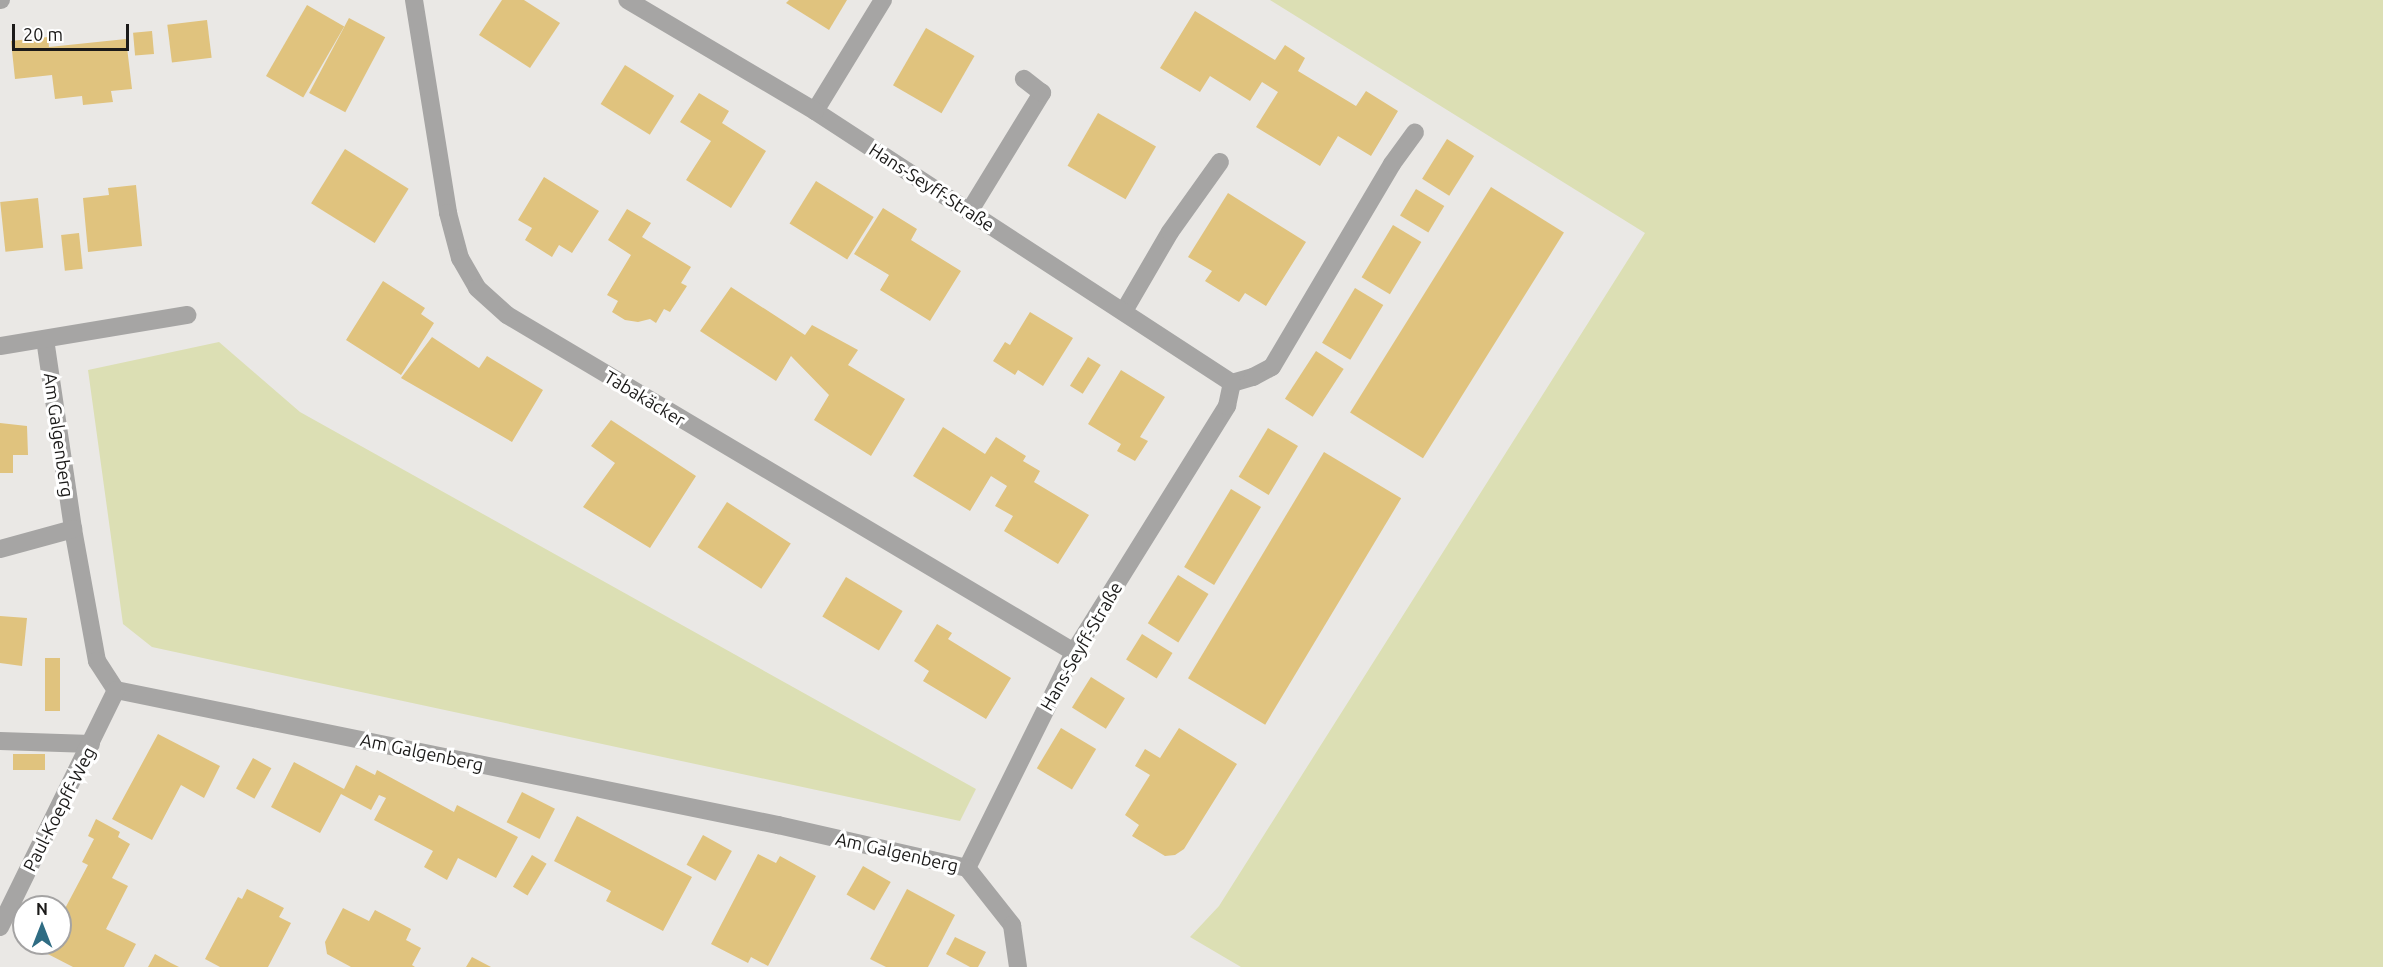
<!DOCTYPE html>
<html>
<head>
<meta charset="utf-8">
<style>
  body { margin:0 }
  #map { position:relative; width:2383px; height:967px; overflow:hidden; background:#eae8e5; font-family:Ubuntu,sans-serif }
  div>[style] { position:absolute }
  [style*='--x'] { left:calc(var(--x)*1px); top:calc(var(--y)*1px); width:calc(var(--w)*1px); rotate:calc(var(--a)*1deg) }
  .green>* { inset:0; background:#dcdfb4 }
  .building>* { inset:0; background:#e0c37e; transform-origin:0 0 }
  .lane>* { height:18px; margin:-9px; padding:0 9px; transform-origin:9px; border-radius:9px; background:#a6a5a4 }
  .street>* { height:18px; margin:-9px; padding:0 9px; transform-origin:9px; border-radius:9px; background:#a6a5a4 }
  span { translate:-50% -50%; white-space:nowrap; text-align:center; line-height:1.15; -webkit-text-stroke:6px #fff; paint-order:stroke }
  .street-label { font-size:18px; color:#1b1a19 }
  .north { position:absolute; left:12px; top:895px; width:60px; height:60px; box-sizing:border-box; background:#fff; border:2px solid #a4a3a3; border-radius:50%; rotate:0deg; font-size:16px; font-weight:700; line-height:24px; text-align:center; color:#1b1a19 }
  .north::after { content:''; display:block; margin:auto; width:21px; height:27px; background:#2f6c83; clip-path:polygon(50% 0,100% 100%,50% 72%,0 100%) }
  .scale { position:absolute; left:12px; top:24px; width:117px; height:27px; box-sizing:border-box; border:3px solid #1b1a19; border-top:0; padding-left:8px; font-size:18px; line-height:21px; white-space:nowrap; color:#1b1a19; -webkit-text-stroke:4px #fff; paint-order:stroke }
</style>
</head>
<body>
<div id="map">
  <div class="green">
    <i style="clip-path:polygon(1270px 0,2383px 0,2383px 967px,1241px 967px,1190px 937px,1219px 906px,1645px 233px)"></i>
    <i style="clip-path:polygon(219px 342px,300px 412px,976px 789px,960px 821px,152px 647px,123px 624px,88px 370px)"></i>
  </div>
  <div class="building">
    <i style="clip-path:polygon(502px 0,524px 0,560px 23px,530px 68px,479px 35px)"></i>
    <i style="clip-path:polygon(789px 0,847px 0,829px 30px,786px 3px)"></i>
    <i style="left:307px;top:5px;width:43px;height:82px;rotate:30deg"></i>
    <i style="clip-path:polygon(1195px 11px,1275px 60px,1285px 45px,1305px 58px,1298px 71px,1356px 106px,1366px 91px,1398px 111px,1371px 156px,1338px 136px,1320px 166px,1256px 127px,1278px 92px,1262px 82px,1250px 101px,1210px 76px,1200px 92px,1160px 68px)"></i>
    <i style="left:349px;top:18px;width:41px;height:85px;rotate:28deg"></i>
    <i style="left:207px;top:20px;width:38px;height:40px;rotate:83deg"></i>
    <i style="left:926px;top:28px;width:56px;height:66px;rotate:30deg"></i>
    <i style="left:152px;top:31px;width:23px;height:19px;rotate:85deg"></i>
    <i style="clip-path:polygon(48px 37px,49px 47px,126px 39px,132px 89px,111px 91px,113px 102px,83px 105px,82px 96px,55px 99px,52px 75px,15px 79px,11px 41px)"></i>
    <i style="left:625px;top:65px;width:58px;height:46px;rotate:32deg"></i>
    <i style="clip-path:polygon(699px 93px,729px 111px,722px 123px,766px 151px,731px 208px,686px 180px,711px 141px,680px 122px)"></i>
    <i style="left:1098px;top:113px;width:67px;height:61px;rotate:30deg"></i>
    <i style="left:1447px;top:139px;width:32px;height:47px;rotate:32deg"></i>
    <i style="left:345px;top:149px;width:75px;height:64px;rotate:32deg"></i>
    <i style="clip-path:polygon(544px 177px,599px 211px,572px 253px,559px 245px,552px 257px,525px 240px,532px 228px,518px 220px)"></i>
    <i style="left:816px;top:181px;width:68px;height:50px;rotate:32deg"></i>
    <i style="clip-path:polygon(136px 185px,142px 246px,88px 252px,83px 198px,109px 195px,108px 188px)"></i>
    <i style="left:1491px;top:187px;width:86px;height:266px;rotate:32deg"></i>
    <i style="left:1416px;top:189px;width:33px;height:31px;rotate:31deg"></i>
    <i style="clip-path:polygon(1228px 193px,1306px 242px,1266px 306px,1245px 293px,1239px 302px,1205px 281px,1212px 271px,1188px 257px)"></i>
    <i style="left:38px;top:198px;width:50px;height:38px;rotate:84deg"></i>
    <i style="clip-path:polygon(883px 208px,917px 229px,911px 240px,961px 271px,930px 321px,880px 290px,889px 275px,854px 254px)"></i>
    <i style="clip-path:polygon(627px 209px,651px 223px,642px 237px,691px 267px,681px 283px,687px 286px,670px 312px,664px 309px,656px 323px,650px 319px,638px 322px,625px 320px,612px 312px,618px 301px,607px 295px,631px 255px,608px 240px)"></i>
    <i style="left:1393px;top:225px;width:33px;height:61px;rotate:31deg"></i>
    <i style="left:79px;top:233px;width:36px;height:18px;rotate:84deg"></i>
    <i style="clip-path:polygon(383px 281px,425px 308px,421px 314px,434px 323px,401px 375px,346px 340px)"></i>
    <i style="clip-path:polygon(731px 287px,805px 335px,812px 325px,858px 350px,848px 365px,905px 399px,871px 456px,814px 420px,829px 395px,791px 356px,776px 381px,700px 331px)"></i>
    <i style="left:1355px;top:288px;width:33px;height:64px;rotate:31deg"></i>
    <i style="clip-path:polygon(1030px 312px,1073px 338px,1043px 386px,1018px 370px,1015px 375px,993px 361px,1005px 342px,1010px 345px)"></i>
    <i style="clip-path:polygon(432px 337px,479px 368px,487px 356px,543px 390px,512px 442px,401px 378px)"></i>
    <i style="left:1316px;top:351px;width:33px;height:57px;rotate:33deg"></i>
    <i style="left:1088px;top:357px;width:15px;height:34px;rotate:32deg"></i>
    <i style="clip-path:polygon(1121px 370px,1165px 397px,1140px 437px,1148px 441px,1135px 461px,1117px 451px,1121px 444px,1088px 424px)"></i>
    <i style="clip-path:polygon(611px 420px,696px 476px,650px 548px,583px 507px,615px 463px,591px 446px)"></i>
    <i style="clip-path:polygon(0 423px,27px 426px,28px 455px,13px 455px,13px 473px,0 473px)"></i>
    <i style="clip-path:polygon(943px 427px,985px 454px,996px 437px,1026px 456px,1023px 461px,1040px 471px,1034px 482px,1089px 515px,1058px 564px,1004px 531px,1013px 516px,995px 506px,1007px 486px,991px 476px,970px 511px,913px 476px)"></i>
    <i style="left:1268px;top:428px;width:35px;height:57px;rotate:31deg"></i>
    <i style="left:1324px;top:452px;width:90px;height:264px;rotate:31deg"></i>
    <i style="left:1231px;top:489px;width:35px;height:91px;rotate:31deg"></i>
    <i style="left:727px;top:502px;width:76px;height:54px;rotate:33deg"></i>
    <i style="left:1178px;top:575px;width:36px;height:57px;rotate:32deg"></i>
    <i style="left:846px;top:577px;width:66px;height:46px;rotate:31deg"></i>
    <i style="clip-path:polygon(0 616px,27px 618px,22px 666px,0 663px)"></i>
    <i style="clip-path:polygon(937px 624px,952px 633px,948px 639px,1011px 678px,986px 719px,923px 681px,929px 671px,914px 661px)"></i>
    <i style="left:1142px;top:634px;width:36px;height:30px;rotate:32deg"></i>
    <i style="left:45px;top:658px;width:15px;height:53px"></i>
    <i style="left:1091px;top:677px;width:40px;height:36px;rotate:32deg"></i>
    <i style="left:1061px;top:728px;width:41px;height:47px;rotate:31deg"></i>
    <i style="clip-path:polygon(1179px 728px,1237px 764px,1184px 849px,1175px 855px,1165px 856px,1132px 836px,1139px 825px,1125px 815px,1150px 775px,1135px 766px,1145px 749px,1160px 758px)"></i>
    <i style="clip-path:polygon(158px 734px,220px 766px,204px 798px,181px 785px,152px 840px,112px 819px)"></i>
    <i style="left:13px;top:754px;width:32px;height:16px"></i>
    <i style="left:253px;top:758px;width:21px;height:35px;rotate:29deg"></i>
    <i style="clip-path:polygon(294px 762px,344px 789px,356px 765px,375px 775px,377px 770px,454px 812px,457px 805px,518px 837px,496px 878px,458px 858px,447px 880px,424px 867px,433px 851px,374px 820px,386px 798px,379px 795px,371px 810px,341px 794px,320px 833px,271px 807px)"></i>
    <i style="left:522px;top:792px;width:37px;height:34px;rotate:27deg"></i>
    <i style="clip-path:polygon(577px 816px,692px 877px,663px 931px,606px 901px,611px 891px,554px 861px)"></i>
    <i style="clip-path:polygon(96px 819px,120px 832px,118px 837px,130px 844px,112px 878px,128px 886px,106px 929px,136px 944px,124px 967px,73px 967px,42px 951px,47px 943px,60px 943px,60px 918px,88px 865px,82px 862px,94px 839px,88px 836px)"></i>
    <i style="left:703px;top:835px;width:33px;height:34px;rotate:29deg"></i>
    <i style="clip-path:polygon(758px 854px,776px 863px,780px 856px,816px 876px,768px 966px,751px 957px,748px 963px,711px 944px)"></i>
    <i style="left:532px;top:855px;width:17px;height:37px;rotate:31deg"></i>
    <i style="left:863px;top:866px;width:32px;height:33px;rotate:30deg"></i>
    <i style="clip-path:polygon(247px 889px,284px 908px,279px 917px,291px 923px,268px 967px,220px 967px,205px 959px,238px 897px,242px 899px)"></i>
    <i style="clip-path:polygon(907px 889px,955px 915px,928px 967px,886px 967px,870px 959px)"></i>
    <i style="clip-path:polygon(343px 908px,369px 921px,375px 910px,411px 929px,406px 940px,421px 948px,412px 965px,415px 967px,351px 967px,327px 954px,325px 942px)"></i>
    <i style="clip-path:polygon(955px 937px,986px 952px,978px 967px,970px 967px,946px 954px)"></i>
    <i style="clip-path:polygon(155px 954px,171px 963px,179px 967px,148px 967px)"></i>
    <i style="clip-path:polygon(472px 957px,491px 967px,466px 967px)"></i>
  </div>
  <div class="lane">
    <i style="--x:815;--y:111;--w:130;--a:-58.5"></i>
    <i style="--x:969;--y:212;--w:140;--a:-58.5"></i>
    <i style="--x:1042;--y:93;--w:23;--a:-142"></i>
    <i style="--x:1124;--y:311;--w:91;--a:-59.8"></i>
    <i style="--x:1170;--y:232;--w:86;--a:-54.5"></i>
    <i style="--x:1232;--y:383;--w:22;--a:-16"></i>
    <i style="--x:1253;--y:377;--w:21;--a:-28"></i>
    <i style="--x:1272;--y:367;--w:236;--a:-59.4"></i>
    <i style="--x:1392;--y:164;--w:39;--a:-54"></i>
    <i style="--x:0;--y:741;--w:91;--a:1.9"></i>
    <i style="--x:967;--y:868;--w:241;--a:-63.6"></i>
  </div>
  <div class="street">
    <i style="--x:0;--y:0;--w:1;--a:0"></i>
    <i style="--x:414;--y:0;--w:216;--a:80.9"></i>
    <i style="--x:448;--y:213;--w:47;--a:75.1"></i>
    <i style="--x:460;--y:258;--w:34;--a:60"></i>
    <i style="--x:477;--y:288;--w:40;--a:42"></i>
    <i style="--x:507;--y:315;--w:660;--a:30.73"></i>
    <i style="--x:1074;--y:652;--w:290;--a:-58.1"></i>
    <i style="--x:1227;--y:406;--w:24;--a:-78"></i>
    <i style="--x:1232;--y:383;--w:498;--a:-146.9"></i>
    <i style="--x:815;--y:111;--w:218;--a:-149.4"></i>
    <i style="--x:45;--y:339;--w:192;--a:81.6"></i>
    <i style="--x:73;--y:529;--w:134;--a:79.7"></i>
    <i style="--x:97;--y:661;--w:35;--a:57"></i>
    <i style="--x:116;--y:690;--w:676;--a:11.53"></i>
    <i style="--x:778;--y:825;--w:194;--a:12.8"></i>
    <i style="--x:967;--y:868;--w:73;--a:51.7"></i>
    <i style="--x:1012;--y:925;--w:42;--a:81.9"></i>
    <i style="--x:0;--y:346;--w:190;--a:-9.4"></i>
    <i style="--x:0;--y:549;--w:76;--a:-15.3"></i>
    <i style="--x:0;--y:927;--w:264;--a:-63.9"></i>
  </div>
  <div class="street-label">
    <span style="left:932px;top:187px;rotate:33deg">Hans-Seyff-Straße</span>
    <span style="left:645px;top:398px;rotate:31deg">Tabakäcker</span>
    <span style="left:59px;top:435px;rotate:82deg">Am Galgenberg</span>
    <span style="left:1081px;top:646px;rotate:-60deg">Hans-Seyff-Straße</span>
    <span style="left:422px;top:752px;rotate:12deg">Am Galgenberg</span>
    <span style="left:59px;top:809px;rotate:-63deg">Paul-Koepff-Weg</span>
    <span style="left:897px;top:852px;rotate:13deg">Am Galgenberg</span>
  </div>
  <div class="north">N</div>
  <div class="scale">20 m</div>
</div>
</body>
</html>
